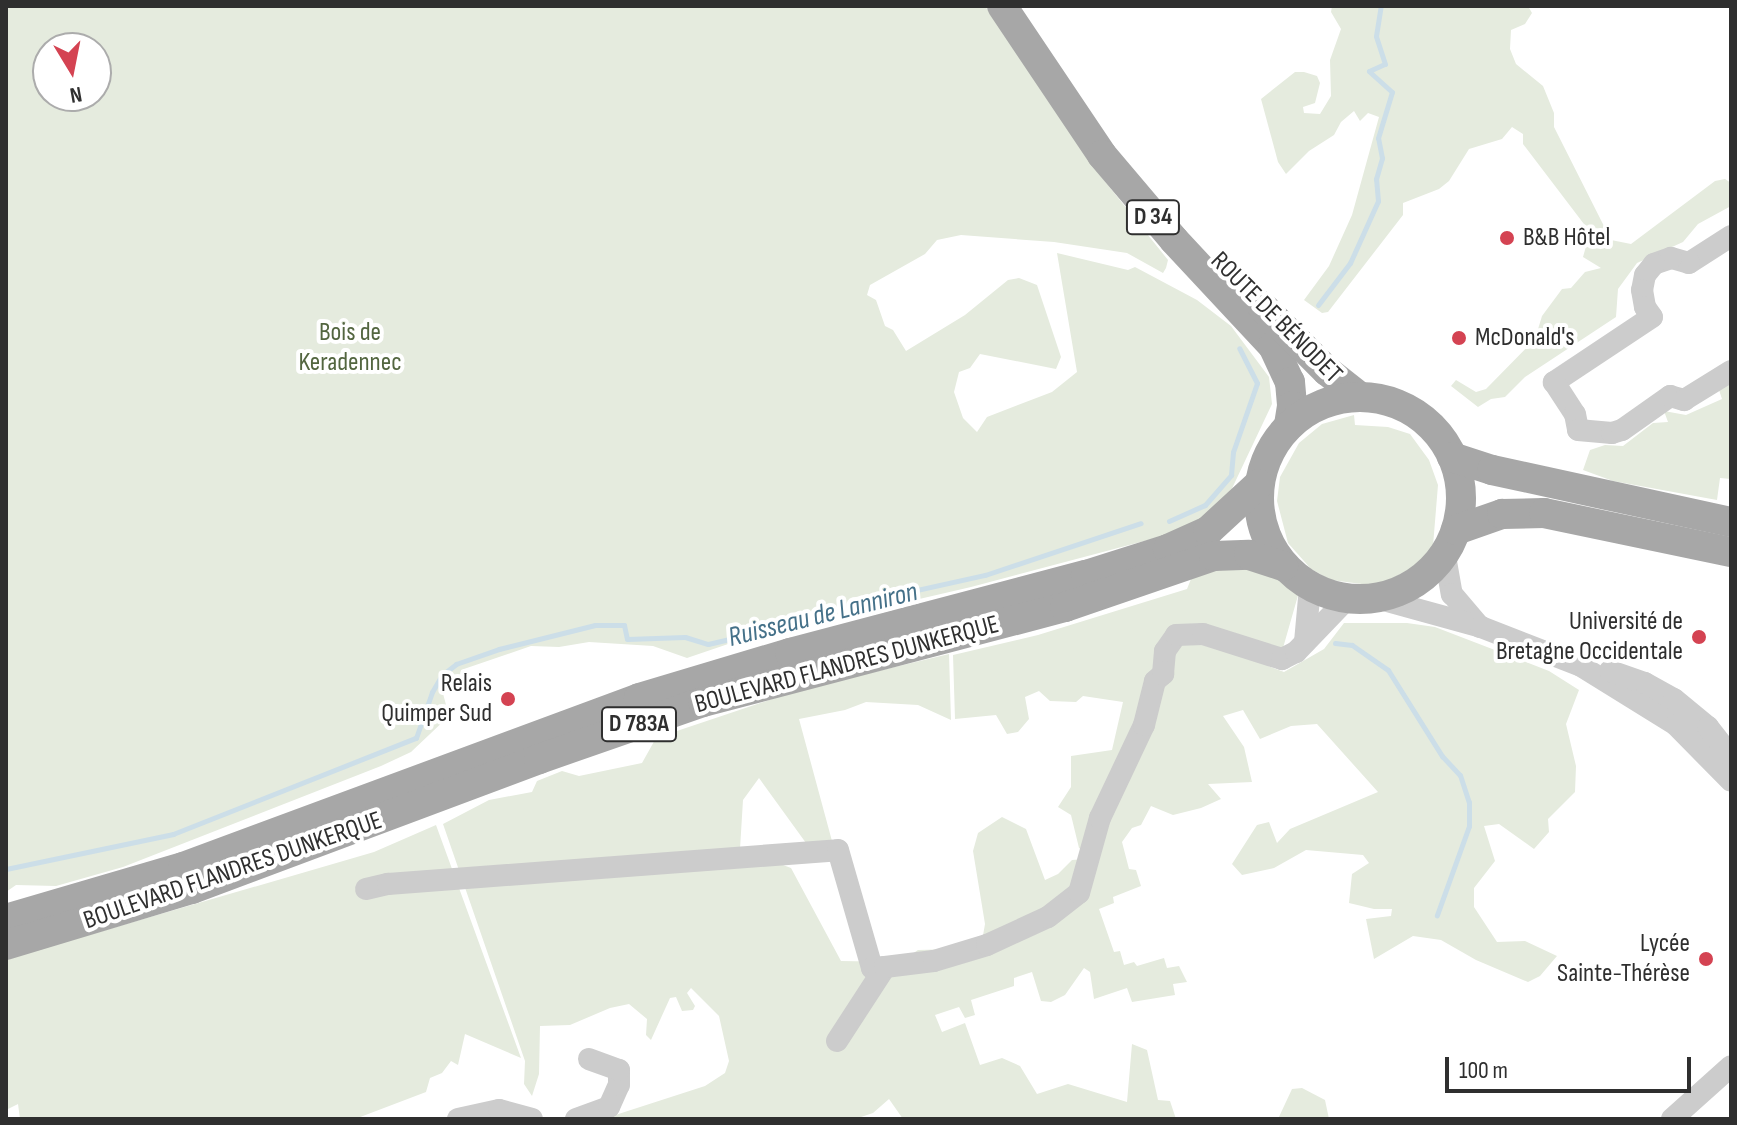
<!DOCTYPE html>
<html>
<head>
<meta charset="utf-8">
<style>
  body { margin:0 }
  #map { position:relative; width:1737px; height:1125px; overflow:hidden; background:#fff; font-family:"Sofia Sans Condensed",sans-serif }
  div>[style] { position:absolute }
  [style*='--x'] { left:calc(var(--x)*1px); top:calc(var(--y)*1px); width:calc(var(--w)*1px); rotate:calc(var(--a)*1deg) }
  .green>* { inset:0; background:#e5ebde }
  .stream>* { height:5px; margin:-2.5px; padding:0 2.5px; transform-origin:2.5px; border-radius:2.5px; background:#ccdee8 }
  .minor>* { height:22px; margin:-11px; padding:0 11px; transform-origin:11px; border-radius:11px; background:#ccc }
  .major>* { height:30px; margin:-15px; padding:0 15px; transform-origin:15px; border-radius:15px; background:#a7a7a7 }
  .major>.ring { margin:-15px; padding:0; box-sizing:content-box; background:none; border:30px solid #a7a7a7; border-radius:50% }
  .dots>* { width:22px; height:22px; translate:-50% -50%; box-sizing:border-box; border:4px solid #fff; border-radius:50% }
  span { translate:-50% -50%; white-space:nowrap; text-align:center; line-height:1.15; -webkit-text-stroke:8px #fff; paint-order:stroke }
  .shield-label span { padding:2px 6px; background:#fff; border:2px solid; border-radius:6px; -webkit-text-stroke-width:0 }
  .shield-label { font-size:24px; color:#2f2f2f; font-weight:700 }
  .poi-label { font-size:26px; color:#2f2f2f }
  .left { translate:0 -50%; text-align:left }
  .right { translate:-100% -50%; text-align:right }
  .street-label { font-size:26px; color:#2f2f2f }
  .park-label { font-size:26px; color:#536640 }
  .water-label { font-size:28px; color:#457189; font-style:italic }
  .frame { position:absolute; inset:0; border:8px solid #2f2f2f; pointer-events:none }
  .north { position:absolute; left:32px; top:32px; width:80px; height:80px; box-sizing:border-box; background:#fff; border:2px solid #acacac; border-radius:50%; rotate:170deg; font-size:22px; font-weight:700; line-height:32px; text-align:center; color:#2f2f2f }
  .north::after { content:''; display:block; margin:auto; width:28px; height:36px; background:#d44352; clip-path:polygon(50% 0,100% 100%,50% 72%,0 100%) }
  .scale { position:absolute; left:1445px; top:1057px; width:246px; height:36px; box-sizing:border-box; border:4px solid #2f2f2f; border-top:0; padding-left:10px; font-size:24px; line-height:28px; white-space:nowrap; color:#2f2f2f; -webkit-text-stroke:6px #fff; paint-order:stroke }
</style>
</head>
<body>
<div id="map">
  <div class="green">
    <i style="clip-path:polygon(evenodd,6px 6px,985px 6px,1099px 174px,1168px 260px,1166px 268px,1163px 273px,1127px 253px,1054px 242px,961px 235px,937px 240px,925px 254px,870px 285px,867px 295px,876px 300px,885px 326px,893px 330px,906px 351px,965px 315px,1008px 280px,1019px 278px,1037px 285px,1061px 357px,1056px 369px,980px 354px,970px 368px,959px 372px,954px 392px,963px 418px,977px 432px,987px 417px,1052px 392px,1077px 372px,1057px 253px,1128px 270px,1135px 267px,1197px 300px,1231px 326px,1269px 377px,1272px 404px,1227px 499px,1211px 514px,1167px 535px,971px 587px,734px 642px,687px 658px,653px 646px,589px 642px,559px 647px,531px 646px,461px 670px,460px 677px,441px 686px,449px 716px,411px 752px,381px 766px,123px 867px,56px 886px,16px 885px,6px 892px,6px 6px,48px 48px,96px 48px,96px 96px,48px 96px,48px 48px)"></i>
    <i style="clip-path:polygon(1332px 6px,1528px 6px,1532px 13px,1525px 24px,1511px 30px,1510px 49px,1516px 64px,1543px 86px,1554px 113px,1554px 127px,1611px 240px,1631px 244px,1715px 181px,1725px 179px,1731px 183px,1731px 206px,1698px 224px,1683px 242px,1637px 263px,1618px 289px,1616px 317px,1525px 377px,1505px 397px,1491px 399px,1478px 407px,1451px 386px,1456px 380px,1476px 392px,1486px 389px,1535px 339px,1542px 316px,1562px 289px,1571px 288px,1585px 272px,1601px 268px,1583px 257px,1590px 232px,1523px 144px,1523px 134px,1512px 127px,1502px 139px,1469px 149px,1449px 181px,1439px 189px,1403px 203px,1403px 215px,1328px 312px,1322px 313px,1304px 300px,1329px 266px,1352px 215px,1379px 117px,1368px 113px,1360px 121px,1354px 111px,1341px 122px,1334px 135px,1309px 151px,1286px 174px,1278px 162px,1261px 99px,1295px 72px,1304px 72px,1317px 76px,1320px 83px,1315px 103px,1303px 107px,1304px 113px,1320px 114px,1331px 96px,1330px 60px,1341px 29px,1331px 12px)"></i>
    <i style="clip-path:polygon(1731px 377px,1731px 479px,1720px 478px,1717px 500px,1613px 481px,1583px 470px,1590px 450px,1605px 445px,1623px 446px,1653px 423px,1668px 422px,1664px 411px,1686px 415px,1722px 399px,1717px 384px)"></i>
    <i style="clip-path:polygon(1354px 415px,1355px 425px,1388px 427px,1410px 434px,1429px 460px,1438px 485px,1433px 546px,1416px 566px,1377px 586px,1331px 580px,1311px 569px,1288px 543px,1277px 501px,1280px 477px,1299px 443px,1322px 424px)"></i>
    <i style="clip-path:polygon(1229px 565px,1285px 577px,1299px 592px,1283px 648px,1268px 666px,1284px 672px,1324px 649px,1344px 623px,1407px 623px,1435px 627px,1549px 671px,1579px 690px,1566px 724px,1576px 766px,1575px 792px,1548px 819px,1549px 832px,1534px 849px,1499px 824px,1484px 826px,1495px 861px,1474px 888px,1474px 907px,1497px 942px,1525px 941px,1557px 956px,1540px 976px,1528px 982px,1476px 960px,1441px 940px,1413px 936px,1374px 959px,1366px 919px,1391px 916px,1392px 909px,1374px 909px,1349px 903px,1352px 874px,1369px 863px,1363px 855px,1306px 850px,1274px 868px,1242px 875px,1232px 864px,1257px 825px,1269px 822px,1277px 843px,1290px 829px,1378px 792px,1317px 724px,1291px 726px,1260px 739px,1243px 710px,1223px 716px,1244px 747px,1252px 782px,1208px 784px,1221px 799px,1201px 808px,1173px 815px,1151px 806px,1141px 825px,1132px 828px,1122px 842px,1129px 869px,1136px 870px,1141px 886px,1113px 897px,1114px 903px,1099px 909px,1114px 952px,1120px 951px,1124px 965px,1134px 962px,1137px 966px,1164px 958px,1167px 968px,1179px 966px,1187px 982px,1173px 984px,1175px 995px,1132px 1002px,1127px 988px,1094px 999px,1090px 972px,1084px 968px,1065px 995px,1051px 1002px,1041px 1001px,1032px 972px,1014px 978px,1014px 986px,971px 1000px,975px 1015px,965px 1018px,959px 1007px,935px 1015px,942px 1032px,965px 1023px,980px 1065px,1002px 1058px,1020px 1066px,1037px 1094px,1068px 1084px,1127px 1102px,1132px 1044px,1147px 1050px,1158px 1100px,1170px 1101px,1176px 1119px,903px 1119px,889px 1099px,873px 1113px,855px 1119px,603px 1119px,705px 1086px,725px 1073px,729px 1061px,719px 1016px,691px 988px,687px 993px,695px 1006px,693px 1010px,682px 1011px,676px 997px,670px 998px,651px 1040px,646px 1035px,647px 1019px,629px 1004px,610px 1008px,570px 1025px,540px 1026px,539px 1074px,532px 1096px,524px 1084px,525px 1061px,443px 824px,489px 800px,532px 792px,537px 781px,562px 771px,579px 776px,642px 763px,656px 738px,799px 690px,949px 654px,951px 720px,918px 705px,866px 702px,845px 710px,799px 719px,832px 841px,806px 843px,759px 778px,743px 800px,740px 849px,791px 868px,841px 961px,900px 962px,918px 950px,955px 949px,982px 941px,985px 924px,973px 851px,978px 833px,1002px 817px,1026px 829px,1045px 880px,1058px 874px,1072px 860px,1085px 859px,1087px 852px,1079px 848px,1071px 815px,1058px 807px,1071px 787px,1071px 756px,1112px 750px,1123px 702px,1083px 696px,1076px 702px,1050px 701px,1039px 691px,1025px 697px,1029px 719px,1018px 732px,1007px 734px,996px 715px,955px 719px,953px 655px,1038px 635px,1187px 589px,1191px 579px)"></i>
    <i style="clip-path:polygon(436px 825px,521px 1058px,465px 1034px,458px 1065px,451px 1061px,442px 1073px,430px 1078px,426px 1092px,355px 1119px,20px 1119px,18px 1104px,6px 1110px,6px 959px,374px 852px)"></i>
    <i style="clip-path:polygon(1302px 1088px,1325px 1100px,1329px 1119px,1278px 1119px,1292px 1089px)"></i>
  </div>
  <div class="stream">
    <i style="--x:1318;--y:305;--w:53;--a:-52.7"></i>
    <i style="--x:1350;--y:263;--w:68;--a:-65.7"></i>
    <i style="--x:1378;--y:201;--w:22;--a:-95"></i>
    <i style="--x:1376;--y:179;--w:22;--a:-74"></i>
    <i style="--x:1382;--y:158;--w:20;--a:-101"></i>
    <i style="--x:1378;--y:138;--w:48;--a:-73.1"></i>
    <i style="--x:1392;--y:92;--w:31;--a:-138"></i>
    <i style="--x:1369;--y:71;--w:17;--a:-24"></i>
    <i style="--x:1385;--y:64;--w:29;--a:-108"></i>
    <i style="--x:1376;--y:36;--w:30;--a:-81"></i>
    <i style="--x:1169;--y:521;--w:39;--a:-24"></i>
    <i style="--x:1205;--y:505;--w:40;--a:-49"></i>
    <i style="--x:1231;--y:475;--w:23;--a:-85"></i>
    <i style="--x:1233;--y:452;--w:73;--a:-70.8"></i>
    <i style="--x:1257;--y:383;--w:39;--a:-117"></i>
    <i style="--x:1335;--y:643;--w:17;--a:7"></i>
    <i style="--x:1352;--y:645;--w:44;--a:34.8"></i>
    <i style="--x:1388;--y:670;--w:102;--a:57.9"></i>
    <i style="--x:1442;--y:756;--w:26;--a:47"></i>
    <i style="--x:1460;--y:775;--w:28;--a:72"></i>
    <i style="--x:1469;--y:802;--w:24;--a:90"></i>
    <i style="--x:1469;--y:826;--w:95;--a:109.8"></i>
    <i style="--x:6;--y:869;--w:171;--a:-11.8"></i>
    <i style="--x:173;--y:834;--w:261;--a:-21.6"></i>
    <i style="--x:416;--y:738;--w:49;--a:-70.8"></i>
    <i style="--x:432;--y:692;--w:20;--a:-60"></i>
    <i style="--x:442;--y:675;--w:18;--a:-38"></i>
    <i style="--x:456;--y:664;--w:46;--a:-19.2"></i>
    <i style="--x:499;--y:649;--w:99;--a:-14"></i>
    <i style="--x:595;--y:625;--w:29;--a:0"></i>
    <i style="--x:624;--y:625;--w:14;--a:78"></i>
    <i style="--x:627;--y:639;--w:58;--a:-2"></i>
    <i style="--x:685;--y:637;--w:24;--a:17"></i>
    <i style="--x:708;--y:644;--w:84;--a:-13"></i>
    <i style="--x:790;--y:625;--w:35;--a:-24"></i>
    <i style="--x:822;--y:611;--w:167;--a:-12.5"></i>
    <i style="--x:985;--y:575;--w:164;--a:-18.4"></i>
  </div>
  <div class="minor">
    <i style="--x:1731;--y:236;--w:50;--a:147.3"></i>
    <i style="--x:1689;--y:263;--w:19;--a:-164"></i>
    <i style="--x:1671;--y:258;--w:18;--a:161"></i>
    <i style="--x:1654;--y:264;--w:14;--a:129"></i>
    <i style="--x:1645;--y:275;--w:15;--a:101"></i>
    <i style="--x:1642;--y:290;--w:17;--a:80"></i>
    <i style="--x:1645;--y:307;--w:12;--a:55"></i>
    <i style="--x:1652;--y:317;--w:118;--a:146.4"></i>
    <i style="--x:1554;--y:382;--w:38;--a:57"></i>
    <i style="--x:1575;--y:414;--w:16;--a:79"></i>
    <i style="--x:1578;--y:430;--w:34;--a:5"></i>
    <i style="--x:1612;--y:433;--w:10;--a:-17"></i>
    <i style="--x:1622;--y:430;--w:59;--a:-35.3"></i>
    <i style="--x:1670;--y:396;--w:15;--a:16"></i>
    <i style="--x:1684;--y:400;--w:55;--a:-31.7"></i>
    <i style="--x:1445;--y:556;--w:39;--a:80"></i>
    <i style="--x:1452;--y:594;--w:43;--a:49.7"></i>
    <i style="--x:1376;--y:598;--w:109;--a:15.4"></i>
    <i style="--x:1481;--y:627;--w:107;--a:21.3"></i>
    <i style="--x:1581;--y:666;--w:112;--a:31.8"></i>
    <i style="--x:1676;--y:725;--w:78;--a:45.5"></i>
    <i style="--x:1305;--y:642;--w:55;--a:-84.8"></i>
    <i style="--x:1610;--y:671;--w:37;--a:19"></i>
    <i style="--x:1645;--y:683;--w:33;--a:29"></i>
    <i style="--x:1674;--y:699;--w:44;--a:39.5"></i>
    <i style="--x:1708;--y:727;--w:37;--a:52"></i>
    <i style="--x:366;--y:889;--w:23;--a:-13"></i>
    <i style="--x:388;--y:884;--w:451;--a:-4.3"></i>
    <i style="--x:838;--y:850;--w:123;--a:73.9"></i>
    <i style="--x:872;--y:968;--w:13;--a:-4"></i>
    <i style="--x:837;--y:1041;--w:88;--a:-57"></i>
    <i style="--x:885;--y:967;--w:49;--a:-7"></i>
    <i style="--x:934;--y:961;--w:55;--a:-16.8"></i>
    <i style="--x:987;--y:945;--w:67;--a:-24.7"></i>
    <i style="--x:1048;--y:917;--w:39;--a:-38"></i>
    <i style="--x:1079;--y:893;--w:78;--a:-74.4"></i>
    <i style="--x:1100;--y:818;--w:103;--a:-64.7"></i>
    <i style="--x:1144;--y:725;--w:45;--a:-76"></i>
    <i style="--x:1155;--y:681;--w:11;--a:-41"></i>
    <i style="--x:1163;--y:674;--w:23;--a:-85"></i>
    <i style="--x:1165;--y:651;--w:19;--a:-55"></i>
    <i style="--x:1176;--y:635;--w:27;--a:-2"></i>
    <i style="--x:1203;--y:634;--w:83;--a:17.6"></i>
    <i style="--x:1282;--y:659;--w:16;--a:-27"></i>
    <i style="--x:1296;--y:652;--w:74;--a:-46.1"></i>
    <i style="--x:458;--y:1119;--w:42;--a:-12.4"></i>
    <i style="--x:499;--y:1110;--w:34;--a:15"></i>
    <i style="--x:576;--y:1119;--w:35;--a:-20"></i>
    <i style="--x:609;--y:1107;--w:24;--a:-66"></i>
    <i style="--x:619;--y:1085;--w:15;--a:-90"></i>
    <i style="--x:619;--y:1070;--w:32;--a:-160"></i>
    <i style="--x:1672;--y:1119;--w:79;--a:-41.9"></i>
  </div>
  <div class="major">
    <i style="--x:1002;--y:6;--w:179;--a:56.1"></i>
    <i style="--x:1102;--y:155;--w:111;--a:49.7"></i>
    <i style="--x:1174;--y:240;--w:145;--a:47"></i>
    <i style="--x:1273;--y:346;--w:40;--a:65"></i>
    <i style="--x:1290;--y:382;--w:24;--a:85"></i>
    <i style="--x:1292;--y:406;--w:20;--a:99"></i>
    <i style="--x:1262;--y:306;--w:92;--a:45"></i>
    <i style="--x:1327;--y:371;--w:42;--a:38.2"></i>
    <i class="ring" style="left:1259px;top:397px;width:172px;height:172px"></i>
    <i style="--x:1452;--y:457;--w:42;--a:18"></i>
    <i style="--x:1492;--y:470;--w:245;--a:12.3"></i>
    <i style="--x:1456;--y:530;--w:49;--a:-19.2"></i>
    <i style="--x:1502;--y:514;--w:42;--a:-1.4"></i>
    <i style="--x:1544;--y:513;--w:191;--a:11.8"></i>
    <i style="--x:6;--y:919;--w:184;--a:-16.4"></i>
    <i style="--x:183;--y:867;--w:486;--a:-20.3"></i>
    <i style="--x:639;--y:698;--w:158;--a:-16.6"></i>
    <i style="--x:790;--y:653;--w:306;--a:-14.8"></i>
    <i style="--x:1086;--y:575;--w:86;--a:-17.6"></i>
    <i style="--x:1168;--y:549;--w:44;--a:-24.2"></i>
    <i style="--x:1208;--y:531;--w:69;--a:-42.7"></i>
    <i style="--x:6;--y:945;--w:194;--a:-16.8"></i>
    <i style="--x:192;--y:889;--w:371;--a:-20.5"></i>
    <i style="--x:539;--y:759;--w:174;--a:-19.2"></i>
    <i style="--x:703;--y:702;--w:374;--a:-14.7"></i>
    <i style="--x:1065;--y:607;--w:157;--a:-18.9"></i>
    <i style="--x:1214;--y:556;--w:35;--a:-2"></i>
    <i style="--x:1249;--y:555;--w:36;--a:18"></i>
  </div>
  <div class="dots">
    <i style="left:1507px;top:238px;background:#d44352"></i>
    <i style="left:1459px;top:338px;background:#d44352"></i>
    <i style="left:1699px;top:637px;background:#d44352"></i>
    <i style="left:508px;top:699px;background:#d44352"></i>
    <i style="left:1706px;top:959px;background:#d44352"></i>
  </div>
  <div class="shield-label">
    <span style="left:1153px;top:217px">D 34</span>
    <span style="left:639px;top:724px">D 783A</span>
  </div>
  <div class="poi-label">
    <span class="left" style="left:1523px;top:238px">B&amp;B Hôtel</span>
    <span class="left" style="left:1475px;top:338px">McDonald's</span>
    <span class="right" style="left:1683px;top:637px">Université de<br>Bretagne Occidentale</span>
    <span class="right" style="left:492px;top:699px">Relais<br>Quimper Sud</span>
    <span class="right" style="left:1690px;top:959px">Lycée<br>Sainte-Thérèse</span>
  </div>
  <div class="street-label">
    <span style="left:1276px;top:318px;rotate:45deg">ROUTE DE BÉNODET</span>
    <span style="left:847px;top:665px;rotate:-15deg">BOULEVARD FLANDRES DUNKERQUE</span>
    <span style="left:233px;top:871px;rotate:-19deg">BOULEVARD FLANDRES DUNKERQUE</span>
  </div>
  <div class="park-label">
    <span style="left:350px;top:348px">Bois de<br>Keradennec</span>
  </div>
  <div class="water-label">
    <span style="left:823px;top:615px;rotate:-14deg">Ruisseau de Lanniron</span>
  </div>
  <div class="frame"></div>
  <div class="north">N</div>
  <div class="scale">100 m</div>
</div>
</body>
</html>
